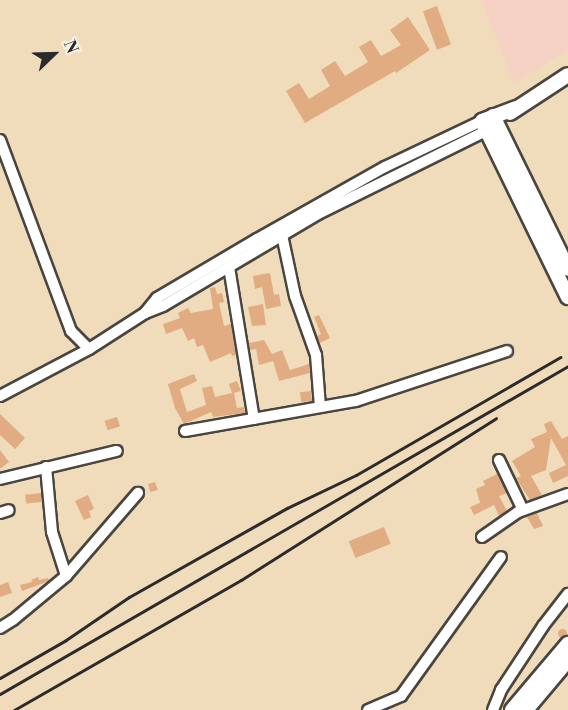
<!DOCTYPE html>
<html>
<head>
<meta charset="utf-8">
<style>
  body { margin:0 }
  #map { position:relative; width:568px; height:710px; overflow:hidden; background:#f0dcba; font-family:"Libre Bodoni",serif }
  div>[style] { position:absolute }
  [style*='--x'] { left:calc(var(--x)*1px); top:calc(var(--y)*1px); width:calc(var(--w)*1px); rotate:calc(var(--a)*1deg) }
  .built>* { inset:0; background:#f6d2c5 }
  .building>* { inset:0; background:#e1ac81; transform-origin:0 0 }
  .round { border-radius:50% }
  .roads { filter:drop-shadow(2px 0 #494640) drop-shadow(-2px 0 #494640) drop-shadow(0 2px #494640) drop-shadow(0 -2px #494640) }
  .minor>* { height:10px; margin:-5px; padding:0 5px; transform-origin:5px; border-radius:5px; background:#fff }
  .major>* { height:14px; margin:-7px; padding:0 7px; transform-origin:7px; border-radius:7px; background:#fff }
  .rail>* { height:3px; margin:-1.5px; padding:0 1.5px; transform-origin:1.5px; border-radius:1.5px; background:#2b2b2b }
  span { translate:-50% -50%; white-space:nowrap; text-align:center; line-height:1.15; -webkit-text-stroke:4.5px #f7f3e8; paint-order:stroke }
  .north { position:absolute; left:24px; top:24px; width:60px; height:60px; -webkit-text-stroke:4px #f7f3e8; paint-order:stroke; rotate:67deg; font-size:16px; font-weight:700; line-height:24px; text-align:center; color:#2b2b2b }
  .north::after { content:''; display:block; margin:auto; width:21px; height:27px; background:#2b2b2b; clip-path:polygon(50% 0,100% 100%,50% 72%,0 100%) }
</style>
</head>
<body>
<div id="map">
  <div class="built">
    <i style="clip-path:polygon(482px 0,568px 0,568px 51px,514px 83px)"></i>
  </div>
  <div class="building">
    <i style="left:437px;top:6px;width:41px;height:15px;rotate:70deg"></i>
    <i style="clip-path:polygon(408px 17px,430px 50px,396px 73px,395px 71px,305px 123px,286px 91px,299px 83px,309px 99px,330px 86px,321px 70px,335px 61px,345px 76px,368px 62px,359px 47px,371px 40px,381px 56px,401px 45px,390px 30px)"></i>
    <i style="clip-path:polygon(270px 273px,274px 295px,279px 294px,281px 306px,266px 309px,262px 287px,255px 289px,253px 276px)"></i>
    <i style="clip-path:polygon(215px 287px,217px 294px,222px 293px,224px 302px,219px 303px,224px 326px,231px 324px,236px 355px,232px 356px,231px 353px,210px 362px,203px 345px,197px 347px,194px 338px,188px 341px,182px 328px,166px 334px,163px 324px,180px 318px,178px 313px,188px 308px,191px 313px,213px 309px,210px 288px)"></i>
    <i style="clip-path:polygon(263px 304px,266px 325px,252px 326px,248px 307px)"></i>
    <i style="clip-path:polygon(319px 315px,330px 338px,320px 343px,317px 336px,321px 334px,314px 317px)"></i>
    <i style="clip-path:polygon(264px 340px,272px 354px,282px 350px,290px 370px,309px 364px,310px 373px,279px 381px,273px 361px,259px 365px,256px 349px,250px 350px,249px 343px)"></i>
    <i style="clip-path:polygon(194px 374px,197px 381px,180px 389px,187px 412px,206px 405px,202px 388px,212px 386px,215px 397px,232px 393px,229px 384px,237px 381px,241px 391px,234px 393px,237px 408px,244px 407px,245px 413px,213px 417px,211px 412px,184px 424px,175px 408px,168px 384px)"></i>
    <i style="left:311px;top:391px;width:10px;height:11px;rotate:84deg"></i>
    <i style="clip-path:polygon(0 414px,25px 438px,15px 449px,0 435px)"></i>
    <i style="left:117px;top:417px;width:10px;height:13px;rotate:73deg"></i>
    <i style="clip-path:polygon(551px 421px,562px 439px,568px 436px,568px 476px,553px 483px,549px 473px,566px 465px,551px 438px,546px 470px,531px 476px,542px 495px,530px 500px,516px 478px,521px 476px,512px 461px,535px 447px,531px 439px,547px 432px,544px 424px)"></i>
    <i style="clip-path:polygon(0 450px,9px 462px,0 469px)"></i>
    <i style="clip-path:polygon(497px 474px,507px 493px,499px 496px,507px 511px,499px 516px,494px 505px,474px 515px,470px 507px,480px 503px,476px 489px,485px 485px,483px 481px)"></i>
    <i style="clip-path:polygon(155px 482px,158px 490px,150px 492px,148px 484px)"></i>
    <i style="left:41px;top:493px;width:9px;height:16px;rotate:84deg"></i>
    <i style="clip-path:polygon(88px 495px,94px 509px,89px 511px,91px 517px,84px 520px,75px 501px)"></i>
    <i style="clip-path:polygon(537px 513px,543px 526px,534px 529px,527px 517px)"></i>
    <i style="left:384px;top:527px;width:18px;height:38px;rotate:68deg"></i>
    <i style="clip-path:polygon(38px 577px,39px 580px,48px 578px,49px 581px,22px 591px,20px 585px,32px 582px,31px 580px)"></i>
    <i style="clip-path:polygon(8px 582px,12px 593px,0 597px,0 585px)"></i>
    <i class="round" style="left:557.5px;top:628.5px;width:9px;height:9px"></i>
  </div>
  <div class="roads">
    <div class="minor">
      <i style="--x:0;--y:140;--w:204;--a:69.6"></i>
      <i style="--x:71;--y:331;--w:25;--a:45"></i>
      <i style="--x:89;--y:349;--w:67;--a:-32.7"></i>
      <i style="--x:145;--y:313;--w:19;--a:-21"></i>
      <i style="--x:163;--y:306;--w:180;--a:-30.7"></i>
      <i style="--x:318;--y:214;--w:194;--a:-26.3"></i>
      <i style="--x:282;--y:235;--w:62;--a:78"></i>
      <i style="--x:295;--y:296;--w:63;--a:70.4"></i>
      <i style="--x:316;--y:355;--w:52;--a:85.6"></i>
      <i style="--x:229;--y:267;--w:154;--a:80.7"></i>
      <i style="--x:145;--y:313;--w:19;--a:-51"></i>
      <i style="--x:157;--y:298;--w:116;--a:-30.5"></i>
      <i style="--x:257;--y:239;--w:147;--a:-29.4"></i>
      <i style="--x:385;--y:167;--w:107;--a:-25.4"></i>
      <i style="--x:0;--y:396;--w:101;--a:-27.8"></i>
      <i style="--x:185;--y:431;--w:174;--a:-10"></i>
      <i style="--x:356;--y:401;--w:159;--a:-18.3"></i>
      <i style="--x:499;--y:460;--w:55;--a:64.4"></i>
      <i style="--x:46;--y:467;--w:65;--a:84.7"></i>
      <i style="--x:52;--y:532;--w:46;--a:72.3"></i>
      <i style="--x:0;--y:479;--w:120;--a:-13.5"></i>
      <i style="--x:0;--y:513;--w:9;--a:-18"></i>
      <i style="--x:482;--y:537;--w:44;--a:-34.8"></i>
      <i style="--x:518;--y:512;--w:53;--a:-19.8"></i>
      <i style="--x:0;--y:628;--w:15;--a:-32"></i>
      <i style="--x:13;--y:620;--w:69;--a:-39.7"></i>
      <i style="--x:66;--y:576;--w:110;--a:-49.1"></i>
      <i style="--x:368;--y:710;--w:36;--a:-23"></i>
      <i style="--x:401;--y:696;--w:171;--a:-54.3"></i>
      <i style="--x:493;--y:710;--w:22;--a:-68"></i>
      <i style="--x:501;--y:690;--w:77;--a:-56.7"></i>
      <i style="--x:543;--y:626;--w:41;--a:-52"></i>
    </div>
    <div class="major">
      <i style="--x:516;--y:108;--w:36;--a:159"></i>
      <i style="--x:482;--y:121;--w:196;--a:64"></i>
      <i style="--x:510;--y:113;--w:69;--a:-33.2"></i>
      <i style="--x:493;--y:116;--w:170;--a:63.9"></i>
      <i style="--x:512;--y:710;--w:87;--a:-49.7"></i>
      <i style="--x:526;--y:710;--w:65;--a:-50"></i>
    </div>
  </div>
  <div class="rail">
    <i style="--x:0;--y:678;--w:76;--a:-29.9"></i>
    <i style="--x:66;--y:640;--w:76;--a:-34.3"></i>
    <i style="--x:129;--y:597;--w:181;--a:-29.4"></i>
    <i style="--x:287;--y:508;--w:76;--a:-25.6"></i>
    <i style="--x:356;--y:475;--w:236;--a:-30"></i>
    <i style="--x:0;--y:694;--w:656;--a:-30"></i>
    <i style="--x:14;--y:710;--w:262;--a:-29.8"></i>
    <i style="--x:241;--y:580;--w:302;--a:-32.4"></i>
  </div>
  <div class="north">N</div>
</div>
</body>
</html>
